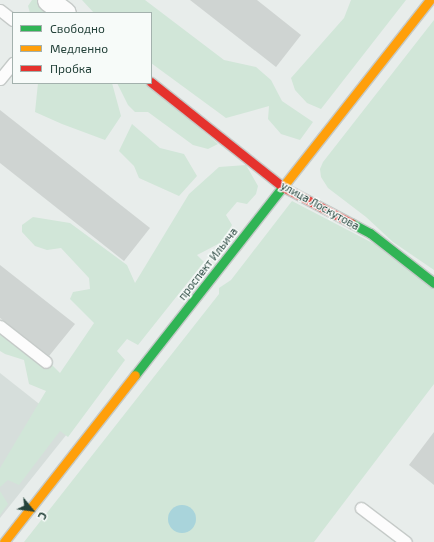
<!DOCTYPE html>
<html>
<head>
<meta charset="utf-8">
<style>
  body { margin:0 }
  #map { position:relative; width:434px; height:542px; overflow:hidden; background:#e8edeb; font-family:"Exo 2",sans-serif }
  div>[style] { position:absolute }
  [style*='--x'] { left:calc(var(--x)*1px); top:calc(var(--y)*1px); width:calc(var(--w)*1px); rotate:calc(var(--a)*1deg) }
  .built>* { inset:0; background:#d6dedb }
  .green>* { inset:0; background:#d1e6d8 }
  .water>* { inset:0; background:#a9d4db }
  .round { border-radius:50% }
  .building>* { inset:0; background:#cfd4d2 }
  .roads { filter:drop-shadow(1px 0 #c5cac8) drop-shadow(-1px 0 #c5cac8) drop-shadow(0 1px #c5cac8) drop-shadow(0 -1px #c5cac8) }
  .lane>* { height:11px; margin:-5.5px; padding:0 5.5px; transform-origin:5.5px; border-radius:5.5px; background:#fcfcfc }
  .street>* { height:21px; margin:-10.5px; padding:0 10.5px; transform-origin:10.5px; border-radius:10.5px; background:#fcfcfc }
  .fast>* { height:9px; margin:-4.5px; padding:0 4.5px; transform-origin:4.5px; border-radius:4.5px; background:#30b455 }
  .slow>* { height:9px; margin:-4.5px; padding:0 4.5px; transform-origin:4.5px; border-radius:4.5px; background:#ff9f0a }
  .jam>* { height:9px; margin:-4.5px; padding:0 4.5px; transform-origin:4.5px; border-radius:4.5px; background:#e5322d }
  span { translate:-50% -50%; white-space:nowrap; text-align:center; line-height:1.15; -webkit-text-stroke:3px #f7fbf9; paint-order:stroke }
  .street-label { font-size:11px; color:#24423a }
  .legend { position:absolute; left:12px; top:12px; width:140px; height:72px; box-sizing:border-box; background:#f7fbf9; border:1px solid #a3b1ad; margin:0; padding:5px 7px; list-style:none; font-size:12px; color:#24423a }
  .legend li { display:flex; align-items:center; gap:8px; height:20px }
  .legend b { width:20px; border:1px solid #a3b1ad }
  .north { position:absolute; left:12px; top:490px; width:40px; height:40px; -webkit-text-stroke:3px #f7fbf9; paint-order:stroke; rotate:119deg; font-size:11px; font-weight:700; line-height:16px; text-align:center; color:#24423a }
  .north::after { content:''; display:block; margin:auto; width:14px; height:18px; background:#24423a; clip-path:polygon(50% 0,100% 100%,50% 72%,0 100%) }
</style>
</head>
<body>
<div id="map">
  <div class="built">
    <i style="clip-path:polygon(0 373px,71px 429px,0 518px)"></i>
  </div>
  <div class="green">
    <i style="clip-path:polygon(32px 0,38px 0,56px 13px,30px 13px,28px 6px)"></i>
    <i style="clip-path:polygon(82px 0,145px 0,224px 60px,256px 67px,271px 80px,282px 101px,313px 122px,300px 140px,281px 134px,268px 119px,269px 106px,226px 118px,151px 63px,151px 13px,94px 13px)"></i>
    <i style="clip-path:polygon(351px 0,406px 0,321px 109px,307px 103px,295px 90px,291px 78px,344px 18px)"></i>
    <i style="clip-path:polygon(434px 20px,434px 270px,393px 242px,366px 217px,328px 188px,321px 177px,320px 169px,323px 162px)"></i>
    <i style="clip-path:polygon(38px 83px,112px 83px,121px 116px,105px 140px,62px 124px,35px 112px)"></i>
    <i style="clip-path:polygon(117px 83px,148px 83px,218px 144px,208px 149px,193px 145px,148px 112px,135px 112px,128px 105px)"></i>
    <i style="clip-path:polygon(132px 124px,160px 148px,184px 154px,197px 176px,179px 196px,139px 178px,134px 166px,119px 151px)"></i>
    <i style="clip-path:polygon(246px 165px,258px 186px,256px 194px,247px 204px,237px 202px,226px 215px,232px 225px,222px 242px,197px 255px,204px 262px,138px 345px,127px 339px,117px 351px,125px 360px,68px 437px,60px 431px,19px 485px,8px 480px,0 487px,0 468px,46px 391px,29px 384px,24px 360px,5px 354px,0 351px,0 321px,43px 356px,60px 373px,94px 323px,70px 299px,73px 292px,90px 289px,89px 278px,61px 248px,47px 250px,35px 246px,22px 232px,22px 225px,33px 217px,70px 223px,127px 265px,135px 283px,189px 194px,219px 167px)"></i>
    <i style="clip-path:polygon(292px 201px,434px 275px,434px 384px,314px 542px,24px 542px,219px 294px,219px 288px,231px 280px)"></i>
    <i style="clip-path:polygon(0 491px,8px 504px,0 515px)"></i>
  </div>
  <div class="water">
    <i class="round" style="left:168px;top:505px;width:28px;height:28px"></i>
  </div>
  <div class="building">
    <i style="clip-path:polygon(190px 0,257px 0,301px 35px,276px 67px)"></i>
    <i style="clip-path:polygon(0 110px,150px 228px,124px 261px,0 163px)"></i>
    <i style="clip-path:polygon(0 265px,75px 324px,49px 356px,0 318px)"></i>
    <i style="clip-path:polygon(434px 432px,434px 485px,409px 465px)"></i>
  </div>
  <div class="roads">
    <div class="lane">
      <i style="--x:0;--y:10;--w:16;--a:38"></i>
      <i style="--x:0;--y:79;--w:21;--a:-51"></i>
      <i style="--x:0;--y:326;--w:58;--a:38"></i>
      <i style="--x:361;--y:508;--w:56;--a:37.1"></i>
    </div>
    <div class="street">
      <i style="--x:48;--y:0;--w:21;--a:37"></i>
    </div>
    <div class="fast">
      <i style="--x:351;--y:223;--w:21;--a:28"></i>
      <i style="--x:370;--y:233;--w:81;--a:38"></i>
      <i style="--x:135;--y:375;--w:243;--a:-51.9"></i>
    </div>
    <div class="slow">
      <i style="--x:285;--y:184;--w:234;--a:-51.8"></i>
      <i style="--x:4;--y:542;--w:212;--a:-51.9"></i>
    </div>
    <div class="jam">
      <i style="--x:151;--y:82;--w:169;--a:38.5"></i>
      <i style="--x:283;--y:187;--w:77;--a:27.9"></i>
    </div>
  </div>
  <div class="street-label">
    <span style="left:320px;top:206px;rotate:29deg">улица Лоскутова</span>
    <span style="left:208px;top:264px;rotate:-52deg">проспект Ильича</span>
  </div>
  <ul class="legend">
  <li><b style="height:5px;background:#30b455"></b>Свободно</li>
  <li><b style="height:5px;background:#ff9f0a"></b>Медленно</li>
  <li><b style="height:5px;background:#e5322d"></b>Пробка</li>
  </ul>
  <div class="north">С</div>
</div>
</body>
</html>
